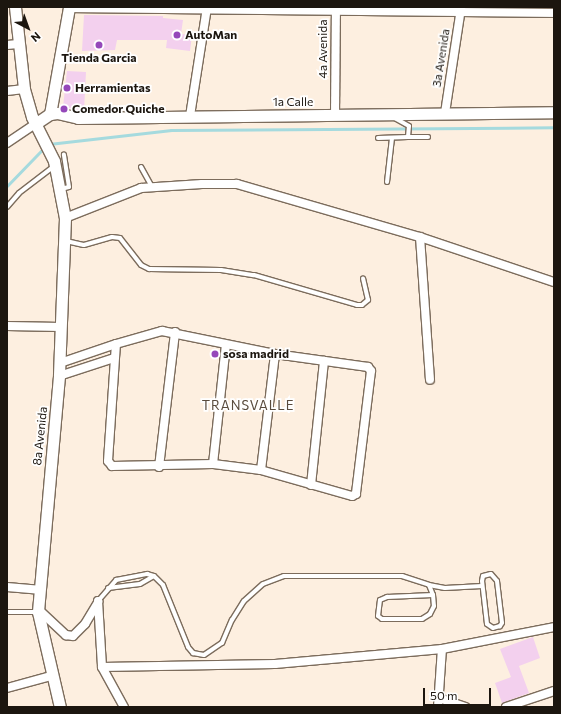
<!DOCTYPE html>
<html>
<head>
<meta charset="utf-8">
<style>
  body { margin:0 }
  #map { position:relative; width:561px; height:714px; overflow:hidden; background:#fdefe0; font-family:Commissioner,sans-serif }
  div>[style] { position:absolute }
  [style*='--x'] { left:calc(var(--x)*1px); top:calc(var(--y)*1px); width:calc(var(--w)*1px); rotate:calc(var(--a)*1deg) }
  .stream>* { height:2.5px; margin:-1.25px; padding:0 1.25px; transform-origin:1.25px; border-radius:1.25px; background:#a5dade }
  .building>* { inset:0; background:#f3d0ee }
  .roads { filter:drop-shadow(1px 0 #7c6c5c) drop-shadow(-1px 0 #7c6c5c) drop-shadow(0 1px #7c6c5c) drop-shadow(0 -1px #7c6c5c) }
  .lane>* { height:4px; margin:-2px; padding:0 2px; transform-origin:2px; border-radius:2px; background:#fff }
  .street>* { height:8px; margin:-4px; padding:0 4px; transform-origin:4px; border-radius:4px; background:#fff }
  .secondary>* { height:11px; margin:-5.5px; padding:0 5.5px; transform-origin:5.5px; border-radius:5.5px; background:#fff }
  .dots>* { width:11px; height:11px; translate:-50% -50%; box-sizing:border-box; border:2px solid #fff; border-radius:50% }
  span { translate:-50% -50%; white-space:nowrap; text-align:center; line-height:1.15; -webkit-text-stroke:3.5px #fff; paint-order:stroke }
  .poi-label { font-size:12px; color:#1c160f; font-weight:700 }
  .left { translate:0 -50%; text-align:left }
  .street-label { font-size:12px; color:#1c160f }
  .neighbourhood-label { font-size:13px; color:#594b3c; letter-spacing:1px }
  .frame { position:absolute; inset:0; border:8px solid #1c160f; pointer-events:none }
  .north { position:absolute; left:8px; top:8px; width:40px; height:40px; -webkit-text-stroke:3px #fff; paint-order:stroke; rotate:139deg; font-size:11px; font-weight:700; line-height:16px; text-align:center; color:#1c160f }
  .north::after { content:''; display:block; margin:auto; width:14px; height:18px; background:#1c160f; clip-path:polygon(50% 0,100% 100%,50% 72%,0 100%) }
  .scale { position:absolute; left:423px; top:688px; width:68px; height:18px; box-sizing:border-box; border:2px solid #1c160f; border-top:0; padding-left:5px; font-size:12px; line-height:14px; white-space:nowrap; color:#1c160f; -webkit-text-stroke:3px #fff; paint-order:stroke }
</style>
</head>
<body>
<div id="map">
  <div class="stream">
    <i style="--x:49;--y:144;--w:123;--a:-6.5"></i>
    <i style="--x:171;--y:130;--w:383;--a:-0.4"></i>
    <i style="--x:7;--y:186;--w:53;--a:-45.8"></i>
  </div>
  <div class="building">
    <i style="clip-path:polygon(84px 15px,163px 16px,163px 18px,183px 20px,181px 34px,192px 35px,190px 51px,166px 48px,167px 40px,117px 40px,115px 50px,82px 51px)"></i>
    <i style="clip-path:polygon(67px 71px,86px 72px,84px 111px,63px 107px)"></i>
    <i style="clip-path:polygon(533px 637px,540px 658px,519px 666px,529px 693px,502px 703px,495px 683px,511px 677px,500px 649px)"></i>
  </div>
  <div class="roads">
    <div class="lane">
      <i style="--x:408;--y:137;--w:20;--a:0"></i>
      <i style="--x:378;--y:138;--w:30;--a:-2"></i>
      <i style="--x:408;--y:137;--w:11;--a:-85"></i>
      <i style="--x:409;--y:126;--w:18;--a:-151"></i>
      <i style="--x:141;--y:167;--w:23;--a:61"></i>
      <i style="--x:387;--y:182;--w:44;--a:-83.5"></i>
      <i style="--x:61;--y:189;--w:8;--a:-14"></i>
      <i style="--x:69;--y:187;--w:33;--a:-99"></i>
      <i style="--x:7;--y:207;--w:18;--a:-49"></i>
      <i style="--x:19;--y:193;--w:43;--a:-37.4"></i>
      <i style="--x:66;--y:241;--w:18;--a:13"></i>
      <i style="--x:84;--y:245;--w:29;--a:-16"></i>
      <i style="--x:112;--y:237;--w:8;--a:7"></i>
      <i style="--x:120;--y:238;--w:34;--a:52"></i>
      <i style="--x:141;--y:265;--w:9;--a:27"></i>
      <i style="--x:149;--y:269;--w:72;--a:0.8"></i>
      <i style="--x:221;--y:270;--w:33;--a:9"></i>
      <i style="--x:254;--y:275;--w:107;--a:16.2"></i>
      <i style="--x:357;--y:305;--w:5;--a:0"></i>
      <i style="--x:362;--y:305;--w:8;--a:-40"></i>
      <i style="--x:368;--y:300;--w:22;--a:-103"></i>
      <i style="--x:491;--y:574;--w:9;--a:49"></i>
      <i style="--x:497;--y:581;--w:42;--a:83.2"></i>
      <i style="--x:502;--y:623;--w:4;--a:124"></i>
      <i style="--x:500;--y:626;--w:7;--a:164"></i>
      <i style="--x:493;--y:628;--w:7;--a:-146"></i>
      <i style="--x:487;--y:624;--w:43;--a:-96.6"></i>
      <i style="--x:482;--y:581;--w:5;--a:-79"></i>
      <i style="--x:483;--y:576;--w:8;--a:-14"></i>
      <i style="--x:429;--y:585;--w:16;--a:11"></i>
      <i style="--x:445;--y:588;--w:37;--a:-3"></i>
      <i style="--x:108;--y:588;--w:32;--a:-7"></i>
      <i style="--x:140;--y:584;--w:16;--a:-30"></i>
      <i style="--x:98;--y:601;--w:28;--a:-49"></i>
      <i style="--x:116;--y:580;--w:32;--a:-11"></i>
      <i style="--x:147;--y:574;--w:7;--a:16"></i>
      <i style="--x:154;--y:576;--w:13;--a:45"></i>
      <i style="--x:163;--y:585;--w:67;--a:68"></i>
      <i style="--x:188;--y:647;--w:8;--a:50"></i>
      <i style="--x:193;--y:653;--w:11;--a:10"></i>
      <i style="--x:204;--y:655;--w:22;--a:-34"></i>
      <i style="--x:222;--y:643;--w:25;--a:-67"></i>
      <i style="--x:232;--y:620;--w:22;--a:-58"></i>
      <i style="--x:244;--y:601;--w:25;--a:-42"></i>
      <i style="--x:263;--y:584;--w:22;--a:-21"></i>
      <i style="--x:284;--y:576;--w:118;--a:0"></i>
      <i style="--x:402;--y:576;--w:28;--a:18"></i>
      <i style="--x:429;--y:585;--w:11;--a:68"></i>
      <i style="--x:433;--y:595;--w:11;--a:85"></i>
      <i style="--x:434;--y:606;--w:9;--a:117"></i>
      <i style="--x:430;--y:614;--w:9;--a:148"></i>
      <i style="--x:422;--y:619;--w:40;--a:180"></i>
      <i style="--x:382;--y:619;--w:5;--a:-143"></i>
      <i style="--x:378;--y:616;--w:16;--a:-83"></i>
      <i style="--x:380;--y:600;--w:8;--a:-23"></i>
      <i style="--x:387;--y:597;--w:46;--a:-2.5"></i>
      <i style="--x:7;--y:612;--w:31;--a:0"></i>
    </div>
    <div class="street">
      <i style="--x:69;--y:8;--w:485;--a:0.6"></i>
      <i style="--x:7;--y:45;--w:11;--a:-5"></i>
      <i style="--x:7;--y:91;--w:17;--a:-7"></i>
      <i style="--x:445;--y:113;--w:106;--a:-81.3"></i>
      <i style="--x:335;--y:115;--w:108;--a:-89.5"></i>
      <i style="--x:190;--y:116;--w:110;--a:-81.1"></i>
      <i style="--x:7;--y:143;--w:34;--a:-34"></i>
      <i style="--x:65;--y:218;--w:82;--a:-21.5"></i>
      <i style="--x:141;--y:188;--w:61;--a:-3.8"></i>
      <i style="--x:202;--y:184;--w:35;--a:0"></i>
      <i style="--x:237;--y:184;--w:191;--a:16.2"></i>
      <i style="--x:420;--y:237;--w:141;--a:18.6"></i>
      <i style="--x:420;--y:237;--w:143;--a:86"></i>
      <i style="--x:7;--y:326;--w:54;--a:1.1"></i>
      <i style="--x:60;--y:363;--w:59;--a:-18.7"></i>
      <i style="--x:116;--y:344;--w:48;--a:-15.8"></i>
      <i style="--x:162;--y:331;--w:115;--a:11.5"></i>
      <i style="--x:275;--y:354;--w:94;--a:8"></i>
      <i style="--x:368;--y:367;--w:5;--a:53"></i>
      <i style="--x:371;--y:371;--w:124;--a:97"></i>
      <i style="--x:356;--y:494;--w:4;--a:153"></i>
      <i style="--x:352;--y:496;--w:95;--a:-164.1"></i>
      <i style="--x:261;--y:470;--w:48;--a:-172.9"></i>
      <i style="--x:213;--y:464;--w:101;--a:178.9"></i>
      <i style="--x:112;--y:466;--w:6;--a:-129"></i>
      <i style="--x:108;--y:461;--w:117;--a:-86.1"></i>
      <i style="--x:59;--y:376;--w:58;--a:-18.1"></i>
      <i style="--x:213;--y:464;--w:120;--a:-83.8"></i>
      <i style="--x:159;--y:467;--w:136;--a:-83.2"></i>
      <i style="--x:261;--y:470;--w:117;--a:-83.1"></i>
      <i style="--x:311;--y:485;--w:125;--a:-84"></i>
      <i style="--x:7;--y:587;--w:32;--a:5"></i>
      <i style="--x:98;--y:601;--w:66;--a:86.5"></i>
      <i style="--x:102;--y:667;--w:46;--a:61.2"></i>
      <i style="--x:39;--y:610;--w:37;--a:43"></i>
      <i style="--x:66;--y:635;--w:7;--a:8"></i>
      <i style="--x:73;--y:636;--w:17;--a:-45"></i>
      <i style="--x:85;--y:624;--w:26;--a:-59"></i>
      <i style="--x:102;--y:667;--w:173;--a:-1"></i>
      <i style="--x:275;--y:664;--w:168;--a:-5.1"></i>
      <i style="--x:442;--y:649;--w:114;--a:-11.1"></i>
      <i style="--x:7;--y:688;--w:46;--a:-15.3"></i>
      <i style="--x:439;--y:698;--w:28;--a:19"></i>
      <i style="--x:438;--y:707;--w:58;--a:-86.1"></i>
      <i style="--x:506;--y:707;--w:51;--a:-18.4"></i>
    </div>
    <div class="secondary">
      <i style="--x:15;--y:7;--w:82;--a:83.7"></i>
      <i style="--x:24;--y:89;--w:29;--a:74"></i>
      <i style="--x:32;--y:117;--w:49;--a:63.4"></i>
      <i style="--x:54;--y:161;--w:58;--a:79.1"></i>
      <i style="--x:65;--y:218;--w:158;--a:92.2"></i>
      <i style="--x:59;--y:376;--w:237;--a:95.1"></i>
      <i style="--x:38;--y:612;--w:98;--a:77"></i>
      <i style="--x:50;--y:114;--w:109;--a:-79.9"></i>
      <i style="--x:35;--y:124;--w:18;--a:-34"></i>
      <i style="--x:50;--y:114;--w:7;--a:-8"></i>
      <i style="--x:57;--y:113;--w:22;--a:13"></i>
      <i style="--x:78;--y:118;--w:476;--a:-0.7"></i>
    </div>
  </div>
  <div class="dots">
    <i style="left:177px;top:35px;background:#9548ba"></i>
    <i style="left:99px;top:45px;background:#9548ba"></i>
    <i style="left:67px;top:88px;background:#9548ba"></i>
    <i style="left:64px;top:109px;background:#9548ba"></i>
    <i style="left:215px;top:354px;background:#9548ba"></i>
  </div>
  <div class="poi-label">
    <span class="left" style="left:185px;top:35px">AutoMan</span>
    <span style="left:99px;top:58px">Tienda Garcia</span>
    <span class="left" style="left:75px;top:88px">Herramientas</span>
    <span class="left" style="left:72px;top:109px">Comedor Quiche</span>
    <span class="left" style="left:223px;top:354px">sosa madrid</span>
  </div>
  <div class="street-label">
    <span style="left:323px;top:49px;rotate:-90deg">4a Avenida</span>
    <span style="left:441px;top:58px;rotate:-81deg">3a Avenida</span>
    <span style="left:293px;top:102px">1a Calle</span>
    <span style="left:40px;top:436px;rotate:-84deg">8a Avenida</span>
  </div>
  <div class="neighbourhood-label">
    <span style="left:248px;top:405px">TRANSVALLE</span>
  </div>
  <div class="frame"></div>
  <div class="north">N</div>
  <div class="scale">50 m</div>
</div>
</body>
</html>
